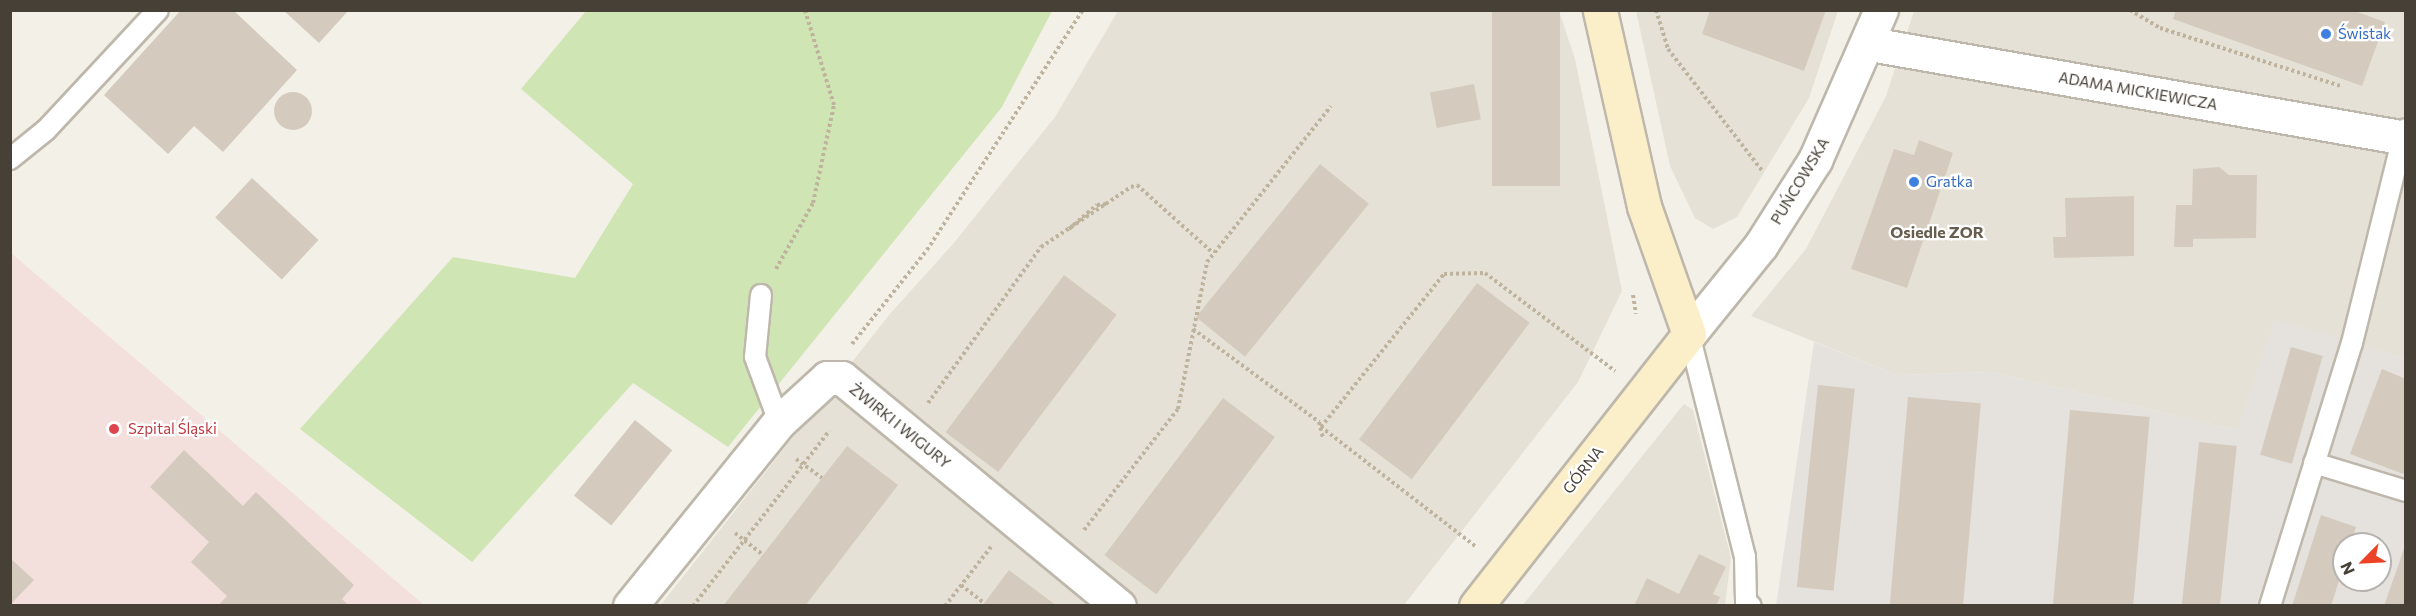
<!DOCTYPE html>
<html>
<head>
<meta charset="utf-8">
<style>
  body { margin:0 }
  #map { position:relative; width:2416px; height:616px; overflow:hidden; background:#f3f0e8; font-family:Commissioner,sans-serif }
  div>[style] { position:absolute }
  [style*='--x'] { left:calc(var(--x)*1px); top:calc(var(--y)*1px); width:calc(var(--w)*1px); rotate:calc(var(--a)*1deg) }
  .residential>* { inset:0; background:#e6e1d6 }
  .industrial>* { inset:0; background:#e5e1dd }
  .medical>* { inset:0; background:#f3dfdc }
  .green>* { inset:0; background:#cfe5b3 }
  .building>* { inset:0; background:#d4cbbe; transform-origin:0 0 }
  .round { border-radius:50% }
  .path>* { height:4px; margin-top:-2px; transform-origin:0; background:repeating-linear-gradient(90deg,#bfb39d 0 3px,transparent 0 6px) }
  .roads { filter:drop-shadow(2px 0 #beb7ab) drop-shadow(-2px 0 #beb7ab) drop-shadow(0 2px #beb7ab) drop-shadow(0 -2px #beb7ab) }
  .lane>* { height:20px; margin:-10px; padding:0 10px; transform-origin:10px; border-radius:10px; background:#fff }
  .street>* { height:33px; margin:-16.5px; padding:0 16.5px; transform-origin:16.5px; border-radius:16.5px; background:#fff }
  .secondary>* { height:33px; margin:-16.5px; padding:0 16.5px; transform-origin:16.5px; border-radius:16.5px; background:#fbefca }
  .dots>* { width:16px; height:16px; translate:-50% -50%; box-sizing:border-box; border:3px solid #fff; border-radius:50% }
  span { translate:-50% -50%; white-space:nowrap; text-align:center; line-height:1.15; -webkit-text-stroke:4.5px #fff; paint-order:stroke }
  .shop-label { font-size:15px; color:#366cbe }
  .left { translate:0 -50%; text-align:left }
  .street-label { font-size:15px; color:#464037 }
  .health-label { font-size:15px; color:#be3a42 }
  .neighbourhood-label { font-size:16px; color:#685e4f; font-weight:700 }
  .frame { position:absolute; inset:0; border:12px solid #464037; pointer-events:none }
  .north { position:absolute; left:2332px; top:532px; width:60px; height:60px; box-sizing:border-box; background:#fff; border:2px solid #b5b3af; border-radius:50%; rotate:246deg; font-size:16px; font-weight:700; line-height:24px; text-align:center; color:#464037 }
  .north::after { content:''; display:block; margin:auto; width:21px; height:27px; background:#ec4326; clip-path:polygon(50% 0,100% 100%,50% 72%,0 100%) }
</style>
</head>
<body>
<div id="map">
  <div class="residential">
    <i style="clip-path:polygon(1118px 11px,1559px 11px,1575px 59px,1622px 291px,1578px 382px,1404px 605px,660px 606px,889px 315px,953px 244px,1055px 117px)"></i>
    <i style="clip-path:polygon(1636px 11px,1838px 11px,1809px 98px,1737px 217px,1713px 229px,1695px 218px,1670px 166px)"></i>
    <i style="clip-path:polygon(1914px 11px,2405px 11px,2405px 358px,2352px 343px,2237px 430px,1992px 372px,1897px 375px,1751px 316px,1806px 249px,1886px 96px)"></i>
    <i style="clip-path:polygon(1684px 404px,1693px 410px,1731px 558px,1725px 605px,1522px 606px)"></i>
  </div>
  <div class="industrial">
    <i style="clip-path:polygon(evenodd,2275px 319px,2405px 358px,2405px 605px,1776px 606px,1814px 342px,1897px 375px,1992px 372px,2237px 430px,2275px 319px,2344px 544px,2380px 544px,2380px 580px,2344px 580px,2344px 544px)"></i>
  </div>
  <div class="medical">
    <i style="clip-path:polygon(11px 253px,424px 605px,11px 605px)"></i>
  </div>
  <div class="green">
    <i style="clip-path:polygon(586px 11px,1052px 11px,1002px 107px,728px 447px,633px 383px,472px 562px,300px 429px,453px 257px,575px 278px,633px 184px,521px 89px)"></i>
  </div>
  <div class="building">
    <i style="clip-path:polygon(181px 10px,233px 10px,297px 70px,223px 152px,194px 126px,168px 154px,104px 95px)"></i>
    <i style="clip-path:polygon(283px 10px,349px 10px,319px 43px)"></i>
    <i style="left:1492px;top:10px;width:68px;height:176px"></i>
    <i style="clip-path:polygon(1710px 10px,1826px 10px,1804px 71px,1702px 34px)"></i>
    <i style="clip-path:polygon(2176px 10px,2352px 10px,2385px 22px,2362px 86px,2173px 19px)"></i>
    <i style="left:1474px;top:84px;width:36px;height:45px;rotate:79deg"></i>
    <i class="round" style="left:274px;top:92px;width:38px;height:38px"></i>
    <i style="clip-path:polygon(1919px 140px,1953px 153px,1907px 288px,1851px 269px,1894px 149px,1914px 155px)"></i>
    <i style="left:1320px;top:164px;width:63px;height:197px;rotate:39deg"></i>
    <i style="clip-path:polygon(2219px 167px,2229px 175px,2257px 175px,2256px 238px,2193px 239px,2193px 247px,2174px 247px,2176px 205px,2192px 205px,2193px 169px)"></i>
    <i style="left:252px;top:178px;width:91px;height:54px;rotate:43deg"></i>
    <i style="clip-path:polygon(2134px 196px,2134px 256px,2054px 258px,2053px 237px,2066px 237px,2065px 198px)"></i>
    <i style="left:1064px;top:275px;width:66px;height:197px;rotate:37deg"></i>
    <i style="left:1477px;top:283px;width:66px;height:196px;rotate:37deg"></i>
    <i style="left:2291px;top:347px;width:33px;height:112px;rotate:16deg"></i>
    <i style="clip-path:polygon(2382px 369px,2406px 379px,2406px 475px,2350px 454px)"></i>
    <i style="left:1818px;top:385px;width:37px;height:203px;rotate:6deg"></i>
    <i style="left:1908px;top:397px;width:73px;height:210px;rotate:5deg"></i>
    <i style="left:1223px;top:398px;width:65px;height:197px;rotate:37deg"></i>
    <i style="left:2070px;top:410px;width:80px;height:197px;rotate:5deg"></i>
    <i style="left:635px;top:420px;width:48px;height:97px;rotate:39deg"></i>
    <i style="left:2199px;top:442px;width:38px;height:165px;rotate:6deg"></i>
    <i style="clip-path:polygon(847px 446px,898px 485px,805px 606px,723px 606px)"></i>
    <i style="clip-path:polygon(184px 450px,243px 506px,256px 492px,354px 585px,342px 599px,349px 606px,218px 606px,227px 596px,191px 562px,209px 542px,150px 487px)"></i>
    <i style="clip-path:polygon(2321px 515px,2356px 527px,2351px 544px,2344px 544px,2344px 565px,2331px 606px,2292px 606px)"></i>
    <i style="clip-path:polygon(2405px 546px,2406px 606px,2384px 606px)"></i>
    <i style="clip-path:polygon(1699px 554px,1726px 567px,1713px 594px,1720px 597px,1716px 606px,1634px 606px,1647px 578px,1679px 594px)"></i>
    <i style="clip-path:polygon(10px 558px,34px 580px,10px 605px)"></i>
    <i style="clip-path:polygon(1009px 570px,1057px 606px,982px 606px)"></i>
  </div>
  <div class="path">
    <i style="--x:1656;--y:10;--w:41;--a:72.9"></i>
    <i style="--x:1668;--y:49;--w:155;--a:52.3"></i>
    <i style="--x:2130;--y:10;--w:35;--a:31"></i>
    <i style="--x:2160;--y:28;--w:190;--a:17.8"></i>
    <i style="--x:1069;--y:229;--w:37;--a:-41"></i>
    <i style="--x:1097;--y:205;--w:10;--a:-6"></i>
    <i style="--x:776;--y:269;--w:76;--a:-60.7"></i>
    <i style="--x:813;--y:203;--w:100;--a:-77.9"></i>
    <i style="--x:834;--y:105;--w:99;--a:-107"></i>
    <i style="--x:1633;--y:295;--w:19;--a:81"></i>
    <i style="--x:1193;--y:329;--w:157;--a:36.4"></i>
    <i style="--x:1319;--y:422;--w:16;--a:76"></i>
    <i style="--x:852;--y:344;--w:120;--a:-51.4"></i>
    <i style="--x:927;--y:250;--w:286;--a:-57"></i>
    <i style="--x:928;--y:403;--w:193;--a:-54.1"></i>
    <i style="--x:1041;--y:247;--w:108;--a:-33.7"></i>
    <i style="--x:1131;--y:187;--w:6;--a:-18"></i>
    <i style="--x:1137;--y:185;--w:102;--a:41.8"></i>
    <i style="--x:796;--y:459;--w:32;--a:36"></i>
    <i style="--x:1084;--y:530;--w:153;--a:-52.2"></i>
    <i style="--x:1178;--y:409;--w:150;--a:-78.8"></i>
    <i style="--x:1207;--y:262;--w:199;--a:-51.5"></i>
    <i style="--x:735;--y:533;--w:36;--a:38"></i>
    <i style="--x:1475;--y:546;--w:195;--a:-142.3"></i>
    <i style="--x:1321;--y:427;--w:196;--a:-51.2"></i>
    <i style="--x:1444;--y:274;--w:41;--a:-1.4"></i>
    <i style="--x:1485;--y:273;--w:163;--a:37"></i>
    <i style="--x:961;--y:585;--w:29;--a:38"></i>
    <i style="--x:693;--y:606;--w:222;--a:-52.1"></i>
    <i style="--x:945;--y:606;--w:75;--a:-52.1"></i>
  </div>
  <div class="roads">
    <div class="lane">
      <i style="--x:10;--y:159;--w:46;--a:-38.9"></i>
      <i style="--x:46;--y:130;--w:164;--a:-47"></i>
      <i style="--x:761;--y:295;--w:62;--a:95.5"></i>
      <i style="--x:755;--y:357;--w:69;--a:69.7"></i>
      <i style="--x:1689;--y:334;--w:230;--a:75.9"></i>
      <i style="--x:1745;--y:557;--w:45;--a:88.7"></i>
      <i style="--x:1746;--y:602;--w:6;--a:39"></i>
      <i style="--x:2314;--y:463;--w:96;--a:16.9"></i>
      <i style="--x:2270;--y:606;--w:275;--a:-72.7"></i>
      <i style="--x:2352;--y:343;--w:220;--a:-76.1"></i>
    </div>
    <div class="street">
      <i style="--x:1870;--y:44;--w:544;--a:9.95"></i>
      <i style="--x:1689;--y:334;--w:114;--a:-51"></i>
      <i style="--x:1761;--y:245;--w:101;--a:-57.6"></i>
      <i style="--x:1815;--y:160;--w:164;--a:-66.3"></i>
      <i style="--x:630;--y:606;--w:237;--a:-51"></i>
      <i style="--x:779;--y:422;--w:65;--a:-42.5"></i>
      <i style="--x:827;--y:378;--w:15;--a:0"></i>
      <i style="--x:842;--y:378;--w:359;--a:39.5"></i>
    </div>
    <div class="secondary">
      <i style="--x:1476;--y:606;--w:345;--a:-51.9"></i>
      <i style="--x:1689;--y:334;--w:136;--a:-109.4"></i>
      <i style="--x:1644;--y:206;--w:201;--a:-102.7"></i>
    </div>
  </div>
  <div class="dots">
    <i style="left:2326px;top:34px;background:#3f7fe0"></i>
    <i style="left:1914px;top:182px;background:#3f7fe0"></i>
    <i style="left:114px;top:429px;background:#e0444e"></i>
  </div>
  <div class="shop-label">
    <span class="left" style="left:2338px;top:34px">Świstak</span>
    <span class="left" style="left:1926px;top:182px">Gratka</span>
  </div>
  <div class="street-label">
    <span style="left:2138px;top:91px;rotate:10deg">ADAMA MICKIEWICZA</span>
    <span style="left:1800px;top:181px;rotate:-59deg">PUŃCOWSKA</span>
    <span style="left:900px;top:426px;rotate:39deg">ŻWIRKI I WIGURY</span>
    <span style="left:1583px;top:470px;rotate:-52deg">GÓRNA</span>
  </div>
  <div class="health-label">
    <span class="left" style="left:128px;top:429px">Szpital Śląski</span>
  </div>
  <div class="neighbourhood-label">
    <span style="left:1937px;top:232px">Osiedle ZOR</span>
  </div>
  <div class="frame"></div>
  <div class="north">N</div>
</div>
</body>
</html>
